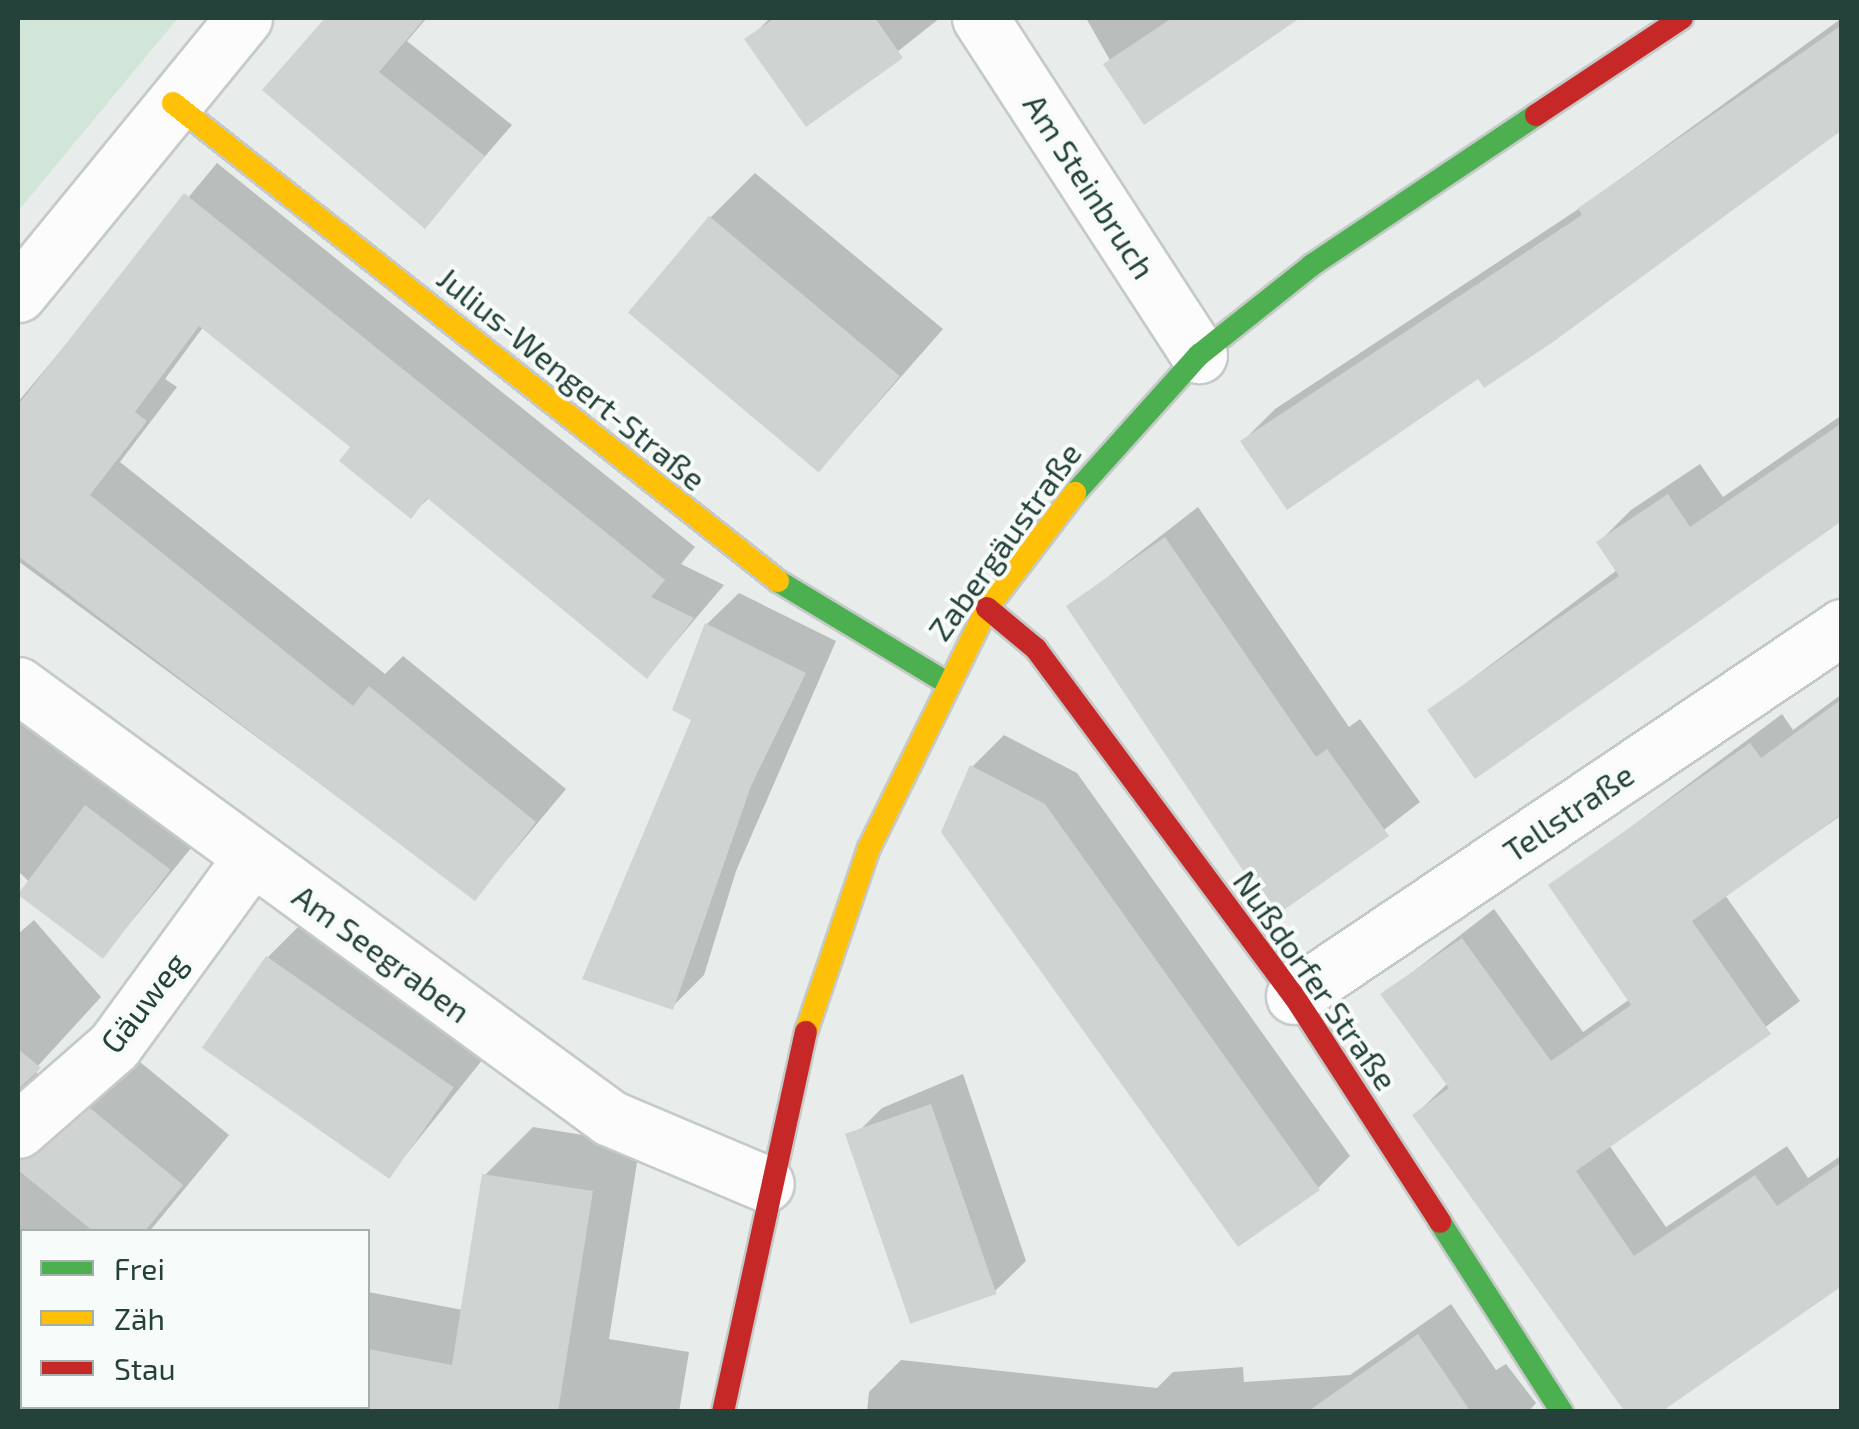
<!DOCTYPE html>
<html>
<head>
<meta charset="utf-8">
<style>
  body { margin:0 }
  #map { position:relative; width:1859px; height:1429px; overflow:hidden; background:#e8edeb; font-family:"Exo 2",sans-serif }
  div>[style] { position:absolute }
  [style*='--x'] { left:calc(var(--x)*1px); top:calc(var(--y)*1px); width:calc(var(--w)*1px); rotate:calc(var(--a)*1deg) }
  .green>* { inset:0; background:#d1e6d8 }
  .shadow>* { inset:0; background:#0003 }
  .building>* { inset:0; background:#cfd4d2; transform-origin:0 0 }
  .roads { filter:drop-shadow(2px 0 #c5cac8) drop-shadow(-2px 0 #c5cac8) drop-shadow(0 2px #c5cac8) drop-shadow(0 -2px #c5cac8) }
  .street>* { height:55px; margin:-27.5px; padding:0 27.5px; transform-origin:27.5px; border-radius:27.5px; background:#fcfcfc }
  .fast>* { height:22px; margin:-11px; padding:0 11px; transform-origin:11px; border-radius:11px; background:#4caf50 }
  .slow>* { height:22px; margin:-11px; padding:0 11px; transform-origin:11px; border-radius:11px; background:#ffc107 }
  .jam>* { height:22px; margin:-11px; padding:0 11px; transform-origin:11px; border-radius:11px; background:#c62828 }
  span { translate:-50% -50%; white-space:nowrap; text-align:center; line-height:1.15; -webkit-text-stroke:8px #f7fbf9; paint-order:stroke }
  .street-label { font-size:32px; color:#24423a }
  .frame { position:absolute; inset:0; border:20px solid #24423a; pointer-events:none }
  .legend { position:absolute; left:20px; top:1229px; width:350px; height:180px; box-sizing:border-box; background:#f7fbf9; border:2px solid #a3b1ad; margin:0; padding:12px 18px; list-style:none; font-size:30px; color:#24423a }
  .legend li { display:flex; align-items:center; gap:20px; height:50px }
  .legend b { width:50px; border:2px solid #a3b1ad }
</style>
</head>
<body>
<div id="map">
  <div class="green">
    <i style="clip-path:polygon(18px 18px,178px 18px,18px 211px)"></i>
  </div>
  <div class="shadow">
    <i style="clip-path:polygon(329px 18px,427px 18px,407px 41px,512px 125px,425px 226px,266px 90px)"></i>
    <i style="clip-path:polygon(770px 18px,940px 18px,807px 123px,748px 40px)"></i>
    <i style="clip-path:polygon(1086px 18px,1297px 18px,1145px 122px)"></i>
    <i style="clip-path:polygon(1842px 18px,1842px 130px,1478px 376px,1243px 441px,1275px 409px,1583px 206px)"></i>
    <i style="clip-path:polygon(217px 163px,695px 547px,681px 564px,724px 585px,647px 676px,430px 497px,411px 515px,353px 447px,204px 326px,165px 379px,177px 387px,120px 462px,385px 674px,403px 656px,566px 789px,475px 898px,18px 561px,18px 402px)"></i>
    <i style="clip-path:polygon(755px 173px,943px 329px,820px 469px,710px 218px)"></i>
    <i style="clip-path:polygon(1842px 415px,1842px 519px,1430px 710px,1617px 570px,1599px 542px,1631px 510px,1700px 464px,1723px 497px)"></i>
    <i style="clip-path:polygon(1198px 507px,1349px 727px,1360px 719px,1420px 802px,1275px 914px,1069px 607px)"></i>
    <i style="clip-path:polygon(739px 593px,836px 641px,736px 871px,704px 975px,672px 1007px,707px 624px)"></i>
    <i style="clip-path:polygon(1842px 694px,1842px 815px,1725px 895px,1800px 1001px,1609px 1145px,1666px 1227px,1787px 1146px,1808px 1178px,1842px 1155px,1842px 1279px,1656px 1412px,1415px 1115px,1448px 1083px,1383px 995px,1494px 909px,1583px 1032px,1630px 999px,1552px 886px,1782px 714px,1793px 730px)"></i>
    <i style="clip-path:polygon(18px 711px,201px 836px,104px 955px,18px 871px)"></i>
    <i style="clip-path:polygon(1004px 735px,1077px 773px,1350px 1156px,1318px 1188px,972px 767px)"></i>
    <i style="clip-path:polygon(313px 912px,496px 1043px,388px 1177px,268px 957px)"></i>
    <i style="clip-path:polygon(34px 920px,101px 997px,36px 1068px,43px 1103px,75px 1113px,140px 1062px,229px 1135px,149px 1232px,22px 1232px,22px 1406px,46px 1406px,41px 1412px,18px 1406px,18px 934px)"></i>
    <i style="clip-path:polygon(963px 1074px,1026px 1261px,993px 1293px,850px 1140px,882px 1108px)"></i>
    <i style="clip-path:polygon(533px 1127px,640px 1144px,609px 1339px,689px 1352px,679px 1412px,68px 1406px,368px 1406px,368px 1292px,463px 1310px,485px 1175px)"></i>
    <i style="clip-path:polygon(1451px 1304px,1496px 1370px,1506px 1364px,1536px 1403px,1528px 1412px,867px 1412px,869px 1392px,901px 1360px,1157px 1388px,1173px 1372px,1243px 1367px,1244px 1382px,1350px 1375px)"></i>
  </div>
  <div class="building">
    <i style="clip-path:polygon(325px 18px,425px 18px,379px 72px,485px 156px,425px 229px,262px 90px)"></i>
    <i style="clip-path:polygon(775px 18px,875px 18px,903px 58px,806px 127px,744px 39px)"></i>
    <i style="clip-path:polygon(1172px 18px,1300px 18px,1144px 125px,1103px 64px)"></i>
    <i style="clip-path:polygon(1842px 25px,1842px 130px,1553px 342px,1484px 388px,1478px 379px,1287px 510px,1240px 441px,1582px 215px,1578px 208px)"></i>
    <i style="clip-path:polygon(184px 193px,665px 580px,651px 597px,694px 618px,647px 679px,427px 498px,411px 519px,339px 461px,350px 447px,199px 326px,135px 412px,147px 421px,90px 495px,353px 706px,369px 686px,536px 822px,475px 901px,18px 556px,18px 405px)"></i>
    <i style="left:709px;top:216px;width:249px;height:126px;rotate:40deg"></i>
    <i style="clip-path:polygon(1842px 423px,1842px 521px,1475px 779px,1427px 710px,1619px 576px,1596px 542px,1668px 494px,1690px 527px)"></i>
    <i style="clip-path:polygon(1165px 537px,1316px 757px,1327px 749px,1389px 836px,1274px 917px,1066px 606px)"></i>
    <i style="clip-path:polygon(705px 623px,806px 673px,751px 786px,673px 1010px,582px 979px,691px 720px,672px 710px)"></i>
    <i style="clip-path:polygon(1842px 699px,1842px 814px,1692px 921px,1771px 1034px,1576px 1171px,1634px 1256px,1755px 1175px,1777px 1206px,1842px 1162px,1842px 1286px,1661px 1412px,1625px 1412px,1412px 1115px,1449px 1088px,1380px 994px,1462px 938px,1551px 1061px,1631px 1005px,1548px 885px,1750px 743px,1761px 758px)"></i>
    <i style="clip-path:polygon(970px 765px,1045px 804px,1320px 1190px,1238px 1247px,941px 832px)"></i>
    <i style="left:85px;top:805px;width:107px;height:112px;rotate:37deg"></i>
    <i style="left:266px;top:956px;width:229px;height:112px;rotate:35deg"></i>
    <i style="clip-path:polygon(18px 1049px,41px 1068px,18px 1089px)"></i>
    <i style="left:931px;top:1104px;width:201px;height:91px;rotate:71deg"></i>
    <i style="clip-path:polygon(90px 1108px,183px 1185px,144px 1232px,94px 1232px,18px 1170px,18px 1160px)"></i>
    <i style="clip-path:polygon(482px 1174px,593px 1191px,558px 1412px,368px 1412px,368px 1349px,452px 1365px)"></i>
    <i style="clip-path:polygon(1418px 1334px,1471px 1412px,1307px 1412px)"></i>
  </div>
  <div class="roads">
    <div class="street">
      <i style="--x:980;--y:18;--w:402;--a:57"></i>
      <i style="--x:18;--y:294;--w:357;--a:-50.7"></i>
      <i style="--x:18;--y:685;--w:733;--a:36.18"></i>
      <i style="--x:610;--y:1118;--w:169;--a:22.9"></i>
      <i style="--x:1294;--y:996;--w:661;--a:-33.95"></i>
      <i style="--x:18;--y:1130;--w:128;--a:-41.2"></i>
      <i style="--x:114;--y:1046;--w:233;--a:-53.9"></i>
    </div>
    <div class="fast">
      <i style="--x:1075;--y:493;--w:186;--a:-48.1"></i>
      <i style="--x:1199;--y:355;--w:144;--a:-38.5"></i>
      <i style="--x:1312;--y:265;--w:270;--a:-33.8"></i>
      <i style="--x:778;--y:581;--w:194;--a:31.1"></i>
      <i style="--x:1440;--y:1222;--w:226;--a:57.3"></i>
    </div>
    <div class="slow">
      <i style="--x:173;--y:103;--w:771;--a:38.31"></i>
      <i style="--x:806;--y:1032;--w:194;--a:-71.1"></i>
      <i style="--x:869;--y:848;--w:267;--a:-63.8"></i>
      <i style="--x:987;--y:608;--w:145;--a:-52.6"></i>
    </div>
    <div class="jam">
      <i style="--x:1536;--y:115;--w:175;--a:-33.6"></i>
      <i style="--x:987;--y:608;--w:64;--a:39.9"></i>
      <i style="--x:1036;--y:649;--w:432;--a:53.4"></i>
      <i style="--x:1294;--y:996;--w:269;--a:57.1"></i>
      <i style="--x:723;--y:1412;--w:389;--a:-77.7"></i>
    </div>
  </div>
  <div class="street-label">
    <span style="left:1090px;top:186px;rotate:57deg">Am Steinbruch</span>
    <span style="left:572px;top:378px;rotate:39deg">Julius-Wengert-Straße</span>
    <span style="left:1004px;top:541px;rotate:-54deg">Zabergäustraße</span>
    <span style="left:1568px;top:812px;rotate:-34deg">Tellstraße</span>
    <span style="left:382px;top:953px;rotate:36deg">Am Seegraben</span>
    <span style="left:1316px;top:980px;rotate:55deg">Nußdorfer Straße</span>
    <span style="left:143px;top:1002px;rotate:-52deg">Gäuweg</span>
  </div>
  <div class="frame"></div>
  <ul class="legend">
  <li><b style="height:12px;background:#4caf50"></b>Frei</li>
  <li><b style="height:12px;background:#ffc107"></b>Zäh</li>
  <li><b style="height:12px;background:#c62828"></b>Stau</li>
  </ul>
</div>
</body>
</html>
